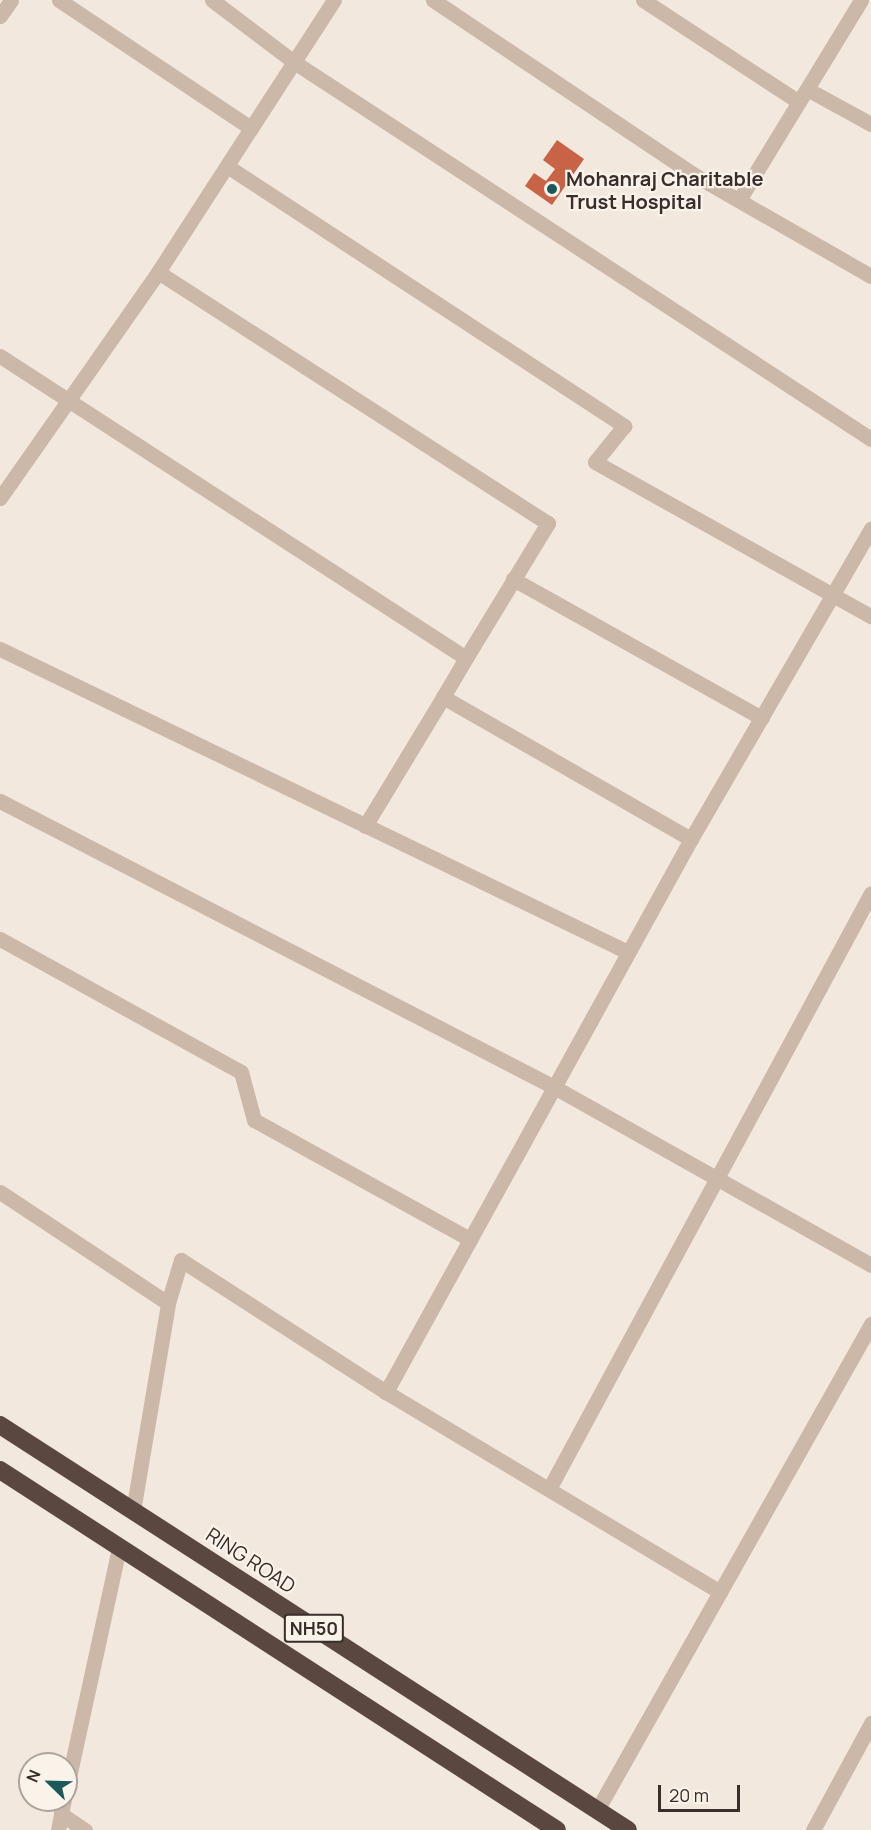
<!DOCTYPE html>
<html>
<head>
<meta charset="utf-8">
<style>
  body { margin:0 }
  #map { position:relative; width:871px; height:1830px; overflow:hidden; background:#f3e8dd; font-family:Manrope,sans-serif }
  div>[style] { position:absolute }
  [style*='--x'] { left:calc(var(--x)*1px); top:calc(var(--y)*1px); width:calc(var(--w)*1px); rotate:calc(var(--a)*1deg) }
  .building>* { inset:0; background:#c96346 }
  .minor>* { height:15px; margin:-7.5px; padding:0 7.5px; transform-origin:7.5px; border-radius:7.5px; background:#ccb8a9 }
  .highway>* { height:18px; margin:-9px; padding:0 9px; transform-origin:9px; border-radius:9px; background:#5a4740 }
  .dots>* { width:16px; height:16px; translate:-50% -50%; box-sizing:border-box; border:3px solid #faf3ea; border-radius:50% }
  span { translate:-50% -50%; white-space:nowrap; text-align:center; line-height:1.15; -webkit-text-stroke:4.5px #faf3ea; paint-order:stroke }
  .shield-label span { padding:2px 4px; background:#faf3ea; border:2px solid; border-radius:4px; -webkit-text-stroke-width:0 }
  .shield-label { font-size:18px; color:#392e29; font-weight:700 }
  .poi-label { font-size:20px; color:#392e29; font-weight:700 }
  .left { translate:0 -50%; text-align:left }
  .street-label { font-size:20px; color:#392e29 }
  .north { position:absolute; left:18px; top:1752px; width:60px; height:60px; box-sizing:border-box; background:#faf3ea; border:2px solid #ada49d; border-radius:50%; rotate:293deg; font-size:16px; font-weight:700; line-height:24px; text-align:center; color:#392e29 }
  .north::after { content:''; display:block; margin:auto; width:21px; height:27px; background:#1d585b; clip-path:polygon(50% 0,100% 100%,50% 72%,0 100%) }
  .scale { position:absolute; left:658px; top:1785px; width:82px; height:27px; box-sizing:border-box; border:3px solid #392e29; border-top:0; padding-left:8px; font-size:18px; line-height:21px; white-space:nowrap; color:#392e29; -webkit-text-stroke:4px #faf3ea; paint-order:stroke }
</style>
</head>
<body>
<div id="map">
  <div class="building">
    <i style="clip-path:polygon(557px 140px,584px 159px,552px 205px,525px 186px,534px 173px,546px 181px,555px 169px,543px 160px)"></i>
  </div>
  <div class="minor">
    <i style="--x:59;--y:0;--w:231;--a:33.7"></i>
    <i style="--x:212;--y:0;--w:103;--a:37.1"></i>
    <i style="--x:294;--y:62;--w:689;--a:33.16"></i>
    <i style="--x:433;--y:0;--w:311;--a:33.8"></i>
    <i style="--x:691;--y:173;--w:207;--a:29.8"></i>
    <i style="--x:643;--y:0;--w:186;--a:33.2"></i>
    <i style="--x:0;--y:16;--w:19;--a:-55"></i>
    <i style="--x:807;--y:89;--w:73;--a:28.7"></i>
    <i style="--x:227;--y:166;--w:475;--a:33.2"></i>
    <i style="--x:624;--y:426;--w:46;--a:128.9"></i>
    <i style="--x:595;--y:462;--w:316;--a:29.2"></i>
    <i style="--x:739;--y:200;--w:234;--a:-58.6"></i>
    <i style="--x:158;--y:272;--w:464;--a:32.8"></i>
    <i style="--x:548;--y:523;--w:158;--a:121.3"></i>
    <i style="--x:0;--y:356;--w:555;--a:32.95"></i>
    <i style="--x:466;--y:658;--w:45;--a:120.5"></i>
    <i style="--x:443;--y:697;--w:286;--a:29.8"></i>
    <i style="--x:691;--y:839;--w:632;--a:118.88"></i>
    <i style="--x:386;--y:1392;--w:389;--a:30.9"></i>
    <i style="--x:720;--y:1592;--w:250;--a:119.4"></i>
    <i style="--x:0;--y:498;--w:276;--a:-55"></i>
    <i style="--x:158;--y:272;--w:324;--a:-57.1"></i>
    <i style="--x:513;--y:579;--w:285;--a:29.2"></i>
    <i style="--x:0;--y:649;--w:697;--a:25.76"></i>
    <i style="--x:0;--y:801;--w:623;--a:27.3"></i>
    <i style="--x:554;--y:1087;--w:364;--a:29.3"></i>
    <i style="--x:365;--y:826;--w:151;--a:-58.8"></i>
    <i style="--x:691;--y:839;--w:359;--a:-59.9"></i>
    <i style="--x:0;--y:939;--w:275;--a:28.9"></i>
    <i style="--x:241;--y:1072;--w:50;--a:74.8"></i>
    <i style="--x:254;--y:1120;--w:247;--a:28.9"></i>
    <i style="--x:0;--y:1192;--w:201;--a:33.5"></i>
    <i style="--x:168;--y:1303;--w:45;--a:-73.2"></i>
    <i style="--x:181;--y:1260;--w:244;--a:32.8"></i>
    <i style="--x:549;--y:1489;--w:677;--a:-61.62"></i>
    <i style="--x:133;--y:1511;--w:211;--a:-80.4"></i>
    <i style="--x:720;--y:1592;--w:308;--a:-60.6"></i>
    <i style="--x:66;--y:1791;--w:250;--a:-77.7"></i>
    <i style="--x:61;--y:1814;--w:29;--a:34"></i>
    <i style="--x:58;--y:1830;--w:31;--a:-79"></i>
    <i style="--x:813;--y:1830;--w:122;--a:-61.5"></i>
  </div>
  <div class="highway">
    <i style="--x:0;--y:1425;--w:747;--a:32.82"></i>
    <i style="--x:0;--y:1470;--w:663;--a:32.88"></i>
  </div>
  <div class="dots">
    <i style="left:552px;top:189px;background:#1d585b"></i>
  </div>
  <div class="shield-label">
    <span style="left:314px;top:1628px">NH50</span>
  </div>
  <div class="poi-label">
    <span class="left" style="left:566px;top:190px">Mohanraj Charitable<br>Trust Hospital</span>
  </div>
  <div class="street-label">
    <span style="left:251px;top:1560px;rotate:33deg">RING ROAD</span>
  </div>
  <div class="north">N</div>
  <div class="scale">20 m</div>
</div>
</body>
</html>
